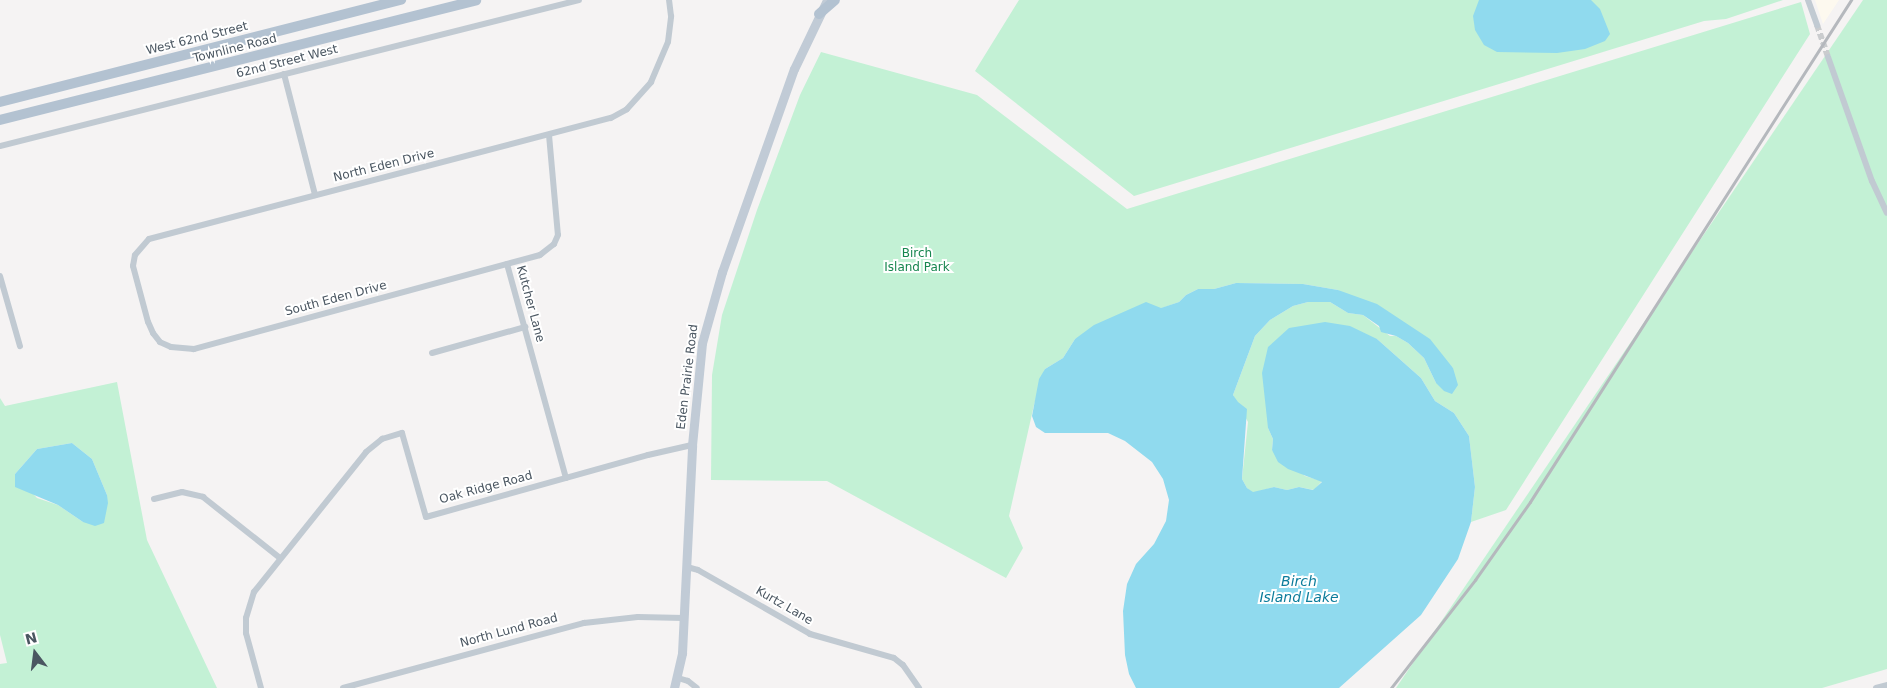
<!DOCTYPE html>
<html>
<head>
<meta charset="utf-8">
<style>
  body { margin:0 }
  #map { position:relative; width:1887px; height:688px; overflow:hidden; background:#f5f3f3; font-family:"DejaVu Sans",sans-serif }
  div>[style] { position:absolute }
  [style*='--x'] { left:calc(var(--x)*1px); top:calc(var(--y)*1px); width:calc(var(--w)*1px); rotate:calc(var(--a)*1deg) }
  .commercial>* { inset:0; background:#fdf9ef }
  .green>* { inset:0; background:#c3f1d5 }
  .water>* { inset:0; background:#90daee }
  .minor-tunnel>* { height:6px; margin-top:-3px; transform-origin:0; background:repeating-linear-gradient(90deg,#caccce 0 6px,transparent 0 9px) }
  .minor>* { height:6px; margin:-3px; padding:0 3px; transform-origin:3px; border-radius:3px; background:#c1cad2 }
  .secondary>* { height:9px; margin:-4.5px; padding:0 4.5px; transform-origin:4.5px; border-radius:4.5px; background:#c1cbd6 }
  .primary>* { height:10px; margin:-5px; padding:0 5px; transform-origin:5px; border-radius:5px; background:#b3c2d1 }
  .rail>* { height:2.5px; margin:-1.25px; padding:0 1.25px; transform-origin:1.25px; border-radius:1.25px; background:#b5b8bd }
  span { translate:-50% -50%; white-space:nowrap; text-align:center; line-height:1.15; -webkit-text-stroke:4px #fff; paint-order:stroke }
  .street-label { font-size:12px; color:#4a5661 }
  .park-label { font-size:12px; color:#17864f }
  .water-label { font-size:14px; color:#0c7c9b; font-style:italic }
  .north { position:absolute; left:10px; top:628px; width:50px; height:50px; -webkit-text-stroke:4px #fff; paint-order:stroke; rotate:345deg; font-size:14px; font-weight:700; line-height:20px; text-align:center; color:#4a5661 }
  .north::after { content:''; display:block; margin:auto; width:18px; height:22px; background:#4a5661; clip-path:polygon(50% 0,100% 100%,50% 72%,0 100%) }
</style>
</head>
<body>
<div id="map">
  <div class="commercial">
    <i style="clip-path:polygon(1815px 0,1839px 0,1823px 24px)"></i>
  </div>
  <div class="green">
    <i style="clip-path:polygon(1019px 0,1783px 0,1726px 19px,1704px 21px,1134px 196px,975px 71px)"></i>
    <i style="clip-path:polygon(1863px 0,1887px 0,1887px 669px,1822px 688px,1396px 688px)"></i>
    <i style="clip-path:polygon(1801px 2px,1810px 34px,1506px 510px,1471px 522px,1475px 487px,1469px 436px,1454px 413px,1435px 401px,1421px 378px,1377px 339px,1268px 428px,1273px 439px,1272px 450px,1305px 476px,1322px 481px,1314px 490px,1299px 487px,1287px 490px,1274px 487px,1253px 493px,1247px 488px,1242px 479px,1248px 422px,1233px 395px,1255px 336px,1270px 320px,1293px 306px,1308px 302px,1330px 302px,1348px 313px,1363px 315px,1390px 336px,1396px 336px,1408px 343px,1424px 358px,1436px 383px,1453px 368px,1338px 290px,1303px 284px,1236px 283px,1214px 289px,1198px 289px,1186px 295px,1179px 302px,1075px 339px,1063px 358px,1045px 369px,1034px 405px,1009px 516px,1023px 548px,1006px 578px,827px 481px,711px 480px,712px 375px,722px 315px,757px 210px,800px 95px,821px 52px,977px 95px,1127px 209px)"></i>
    <i style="clip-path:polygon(evenodd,117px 382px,147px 540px,217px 688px,0 688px,0 664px,7px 663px,0 635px,0 398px,5px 406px,117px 382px,72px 443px,92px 459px,107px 495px,83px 522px,58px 505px,37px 498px,15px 474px,37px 449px,72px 443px)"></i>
  </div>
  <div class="water">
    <i style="clip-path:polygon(1479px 0,1591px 0,1600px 9px,1610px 34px,1605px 41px,1585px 49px,1557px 53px,1497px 52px,1484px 45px,1475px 30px,1473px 16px)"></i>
    <i style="clip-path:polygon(1236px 283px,1303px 284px,1338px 290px,1377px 304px,1430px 339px,1453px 368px,1458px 385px,1452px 394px,1444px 391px,1436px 383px,1424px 358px,1408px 343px,1396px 336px,1381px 332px,1379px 326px,1363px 315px,1348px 313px,1330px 302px,1308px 302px,1293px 306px,1270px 320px,1255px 336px,1233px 395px,1238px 402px,1247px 409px,1242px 479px,1247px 488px,1253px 492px,1274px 487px,1287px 490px,1299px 487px,1313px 490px,1322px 482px,1288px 469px,1278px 462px,1272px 450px,1273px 439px,1268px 428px,1262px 373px,1268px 347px,1289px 328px,1325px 322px,1350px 326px,1377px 339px,1421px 378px,1435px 401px,1454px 413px,1469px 436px,1475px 487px,1471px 522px,1458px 559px,1421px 615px,1339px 688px,1136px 688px,1129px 674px,1125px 655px,1123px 611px,1127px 584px,1136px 564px,1154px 544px,1166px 521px,1169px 500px,1163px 479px,1152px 462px,1125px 441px,1108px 433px,1045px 433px,1036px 427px,1032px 416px,1039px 379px,1045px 369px,1063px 358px,1075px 339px,1094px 325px,1146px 302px,1161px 308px,1179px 302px,1186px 295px,1198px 289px,1214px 289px)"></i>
    <i style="clip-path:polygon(72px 443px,92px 459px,107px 495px,108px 503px,104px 523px,95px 526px,83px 522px,58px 505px,15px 487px,15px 474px,37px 449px)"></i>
  </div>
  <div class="minor-tunnel">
    <i style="--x:1817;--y:25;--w:34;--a:71"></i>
  </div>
  <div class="minor">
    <i style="--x:1808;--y:0;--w:27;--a:70"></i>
    <i style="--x:1828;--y:57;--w:132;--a:70.5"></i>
    <i style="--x:1872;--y:181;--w:35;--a:65"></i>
    <i style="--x:284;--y:74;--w:125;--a:75.6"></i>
    <i style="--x:549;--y:135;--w:100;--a:84.9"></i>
    <i style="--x:558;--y:235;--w:10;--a:114"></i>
    <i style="--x:554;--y:244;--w:18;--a:142"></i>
    <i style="--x:540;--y:255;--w:359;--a:164.8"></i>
    <i style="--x:194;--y:349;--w:23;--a:-175"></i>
    <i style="--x:171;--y:347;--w:12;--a:-156"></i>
    <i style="--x:160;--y:342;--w:11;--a:-128"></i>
    <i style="--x:153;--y:333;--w:12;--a:-114"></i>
    <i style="--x:148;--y:322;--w:58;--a:-105"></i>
    <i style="--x:133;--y:266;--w:11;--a:-80"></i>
    <i style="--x:135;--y:255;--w:21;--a:-49"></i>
    <i style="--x:149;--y:239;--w:478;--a:-14.7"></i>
    <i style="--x:611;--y:118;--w:18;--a:-29"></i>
    <i style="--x:627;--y:109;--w:36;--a:-48"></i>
    <i style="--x:651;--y:82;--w:43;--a:-67"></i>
    <i style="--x:668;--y:42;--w:26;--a:-83"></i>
    <i style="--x:671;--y:16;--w:16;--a:-97"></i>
    <i style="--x:0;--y:146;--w:597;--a:-14.15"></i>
    <i style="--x:507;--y:264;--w:222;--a:74.6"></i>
    <i style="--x:0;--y:276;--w:73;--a:74.1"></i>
    <i style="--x:432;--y:353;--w:97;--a:-15.6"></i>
    <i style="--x:154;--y:499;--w:29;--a:-14"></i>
    <i style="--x:182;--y:492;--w:22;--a:13"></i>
    <i style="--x:203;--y:497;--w:98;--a:38.4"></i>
    <i style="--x:687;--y:567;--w:11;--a:15"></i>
    <i style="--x:698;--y:570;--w:129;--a:29.7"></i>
    <i style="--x:810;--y:634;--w:87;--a:15.9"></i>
    <i style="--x:894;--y:658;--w:11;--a:38"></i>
    <i style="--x:903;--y:665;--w:28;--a:55"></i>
    <i style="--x:678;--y:678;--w:10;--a:17"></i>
    <i style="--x:688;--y:681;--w:11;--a:38"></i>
    <i style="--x:261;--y:688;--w:57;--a:-105.3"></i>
    <i style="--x:246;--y:633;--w:15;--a:-90"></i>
    <i style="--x:246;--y:618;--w:27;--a:-73"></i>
    <i style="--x:254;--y:592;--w:179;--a:-51.3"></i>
    <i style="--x:366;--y:452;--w:21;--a:-39"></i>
    <i style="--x:382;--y:439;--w:21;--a:-17"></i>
    <i style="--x:402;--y:433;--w:87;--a:74.1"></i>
    <i style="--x:426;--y:517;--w:230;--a:-15.6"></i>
    <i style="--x:648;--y:455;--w:45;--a:-12.8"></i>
    <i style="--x:343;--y:688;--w:250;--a:-15.1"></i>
    <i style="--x:584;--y:623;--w:54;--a:-6.3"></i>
    <i style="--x:638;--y:617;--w:46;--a:1.2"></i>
    <i style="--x:1876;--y:688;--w:11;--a:-15"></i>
  </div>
  <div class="secondary">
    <i style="--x:674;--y:688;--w:36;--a:-77"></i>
    <i style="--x:682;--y:653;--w:208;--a:-87.2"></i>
    <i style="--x:692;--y:445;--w:102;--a:-84.4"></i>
    <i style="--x:702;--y:343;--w:74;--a:-74.3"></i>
    <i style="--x:722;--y:272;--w:215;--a:-70.5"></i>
    <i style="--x:794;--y:69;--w:76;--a:-64.4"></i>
  </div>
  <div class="primary">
    <i style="--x:819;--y:14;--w:21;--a:-41"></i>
    <i style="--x:0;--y:102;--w:414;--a:-14.3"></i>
    <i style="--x:0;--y:120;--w:491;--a:-14.1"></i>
  </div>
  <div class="rail">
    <i style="--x:1391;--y:688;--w:137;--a:-52.1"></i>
    <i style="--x:1475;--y:580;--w:95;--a:-54.8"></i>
    <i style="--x:1530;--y:502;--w:596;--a:-57.4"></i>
  </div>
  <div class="street-label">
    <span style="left:197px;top:39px;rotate:-14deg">West 62nd Street</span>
    <span style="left:235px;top:49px;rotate:-14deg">Townline Road</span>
    <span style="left:287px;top:62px;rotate:-14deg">62nd Street West</span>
    <span style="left:384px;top:166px;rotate:-14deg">North Eden Drive</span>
    <span style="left:336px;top:299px;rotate:-15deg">South Eden Drive</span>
    <span style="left:530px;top:304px;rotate:75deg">Kutcher Lane</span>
    <span style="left:688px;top:377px;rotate:-83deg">Eden Prairie Road</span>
    <span style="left:486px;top:488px;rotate:-15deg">Oak Ridge Road</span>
    <span style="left:784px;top:606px;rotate:30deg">Kurtz Lane</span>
    <span style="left:509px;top:631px;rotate:-15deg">North Lund Road</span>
  </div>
  <div class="park-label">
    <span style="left:917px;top:261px">Birch<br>Island Park</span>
  </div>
  <div class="water-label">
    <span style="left:1299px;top:589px">Birch<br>Island Lake</span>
  </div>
  <div class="north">N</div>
</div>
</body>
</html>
